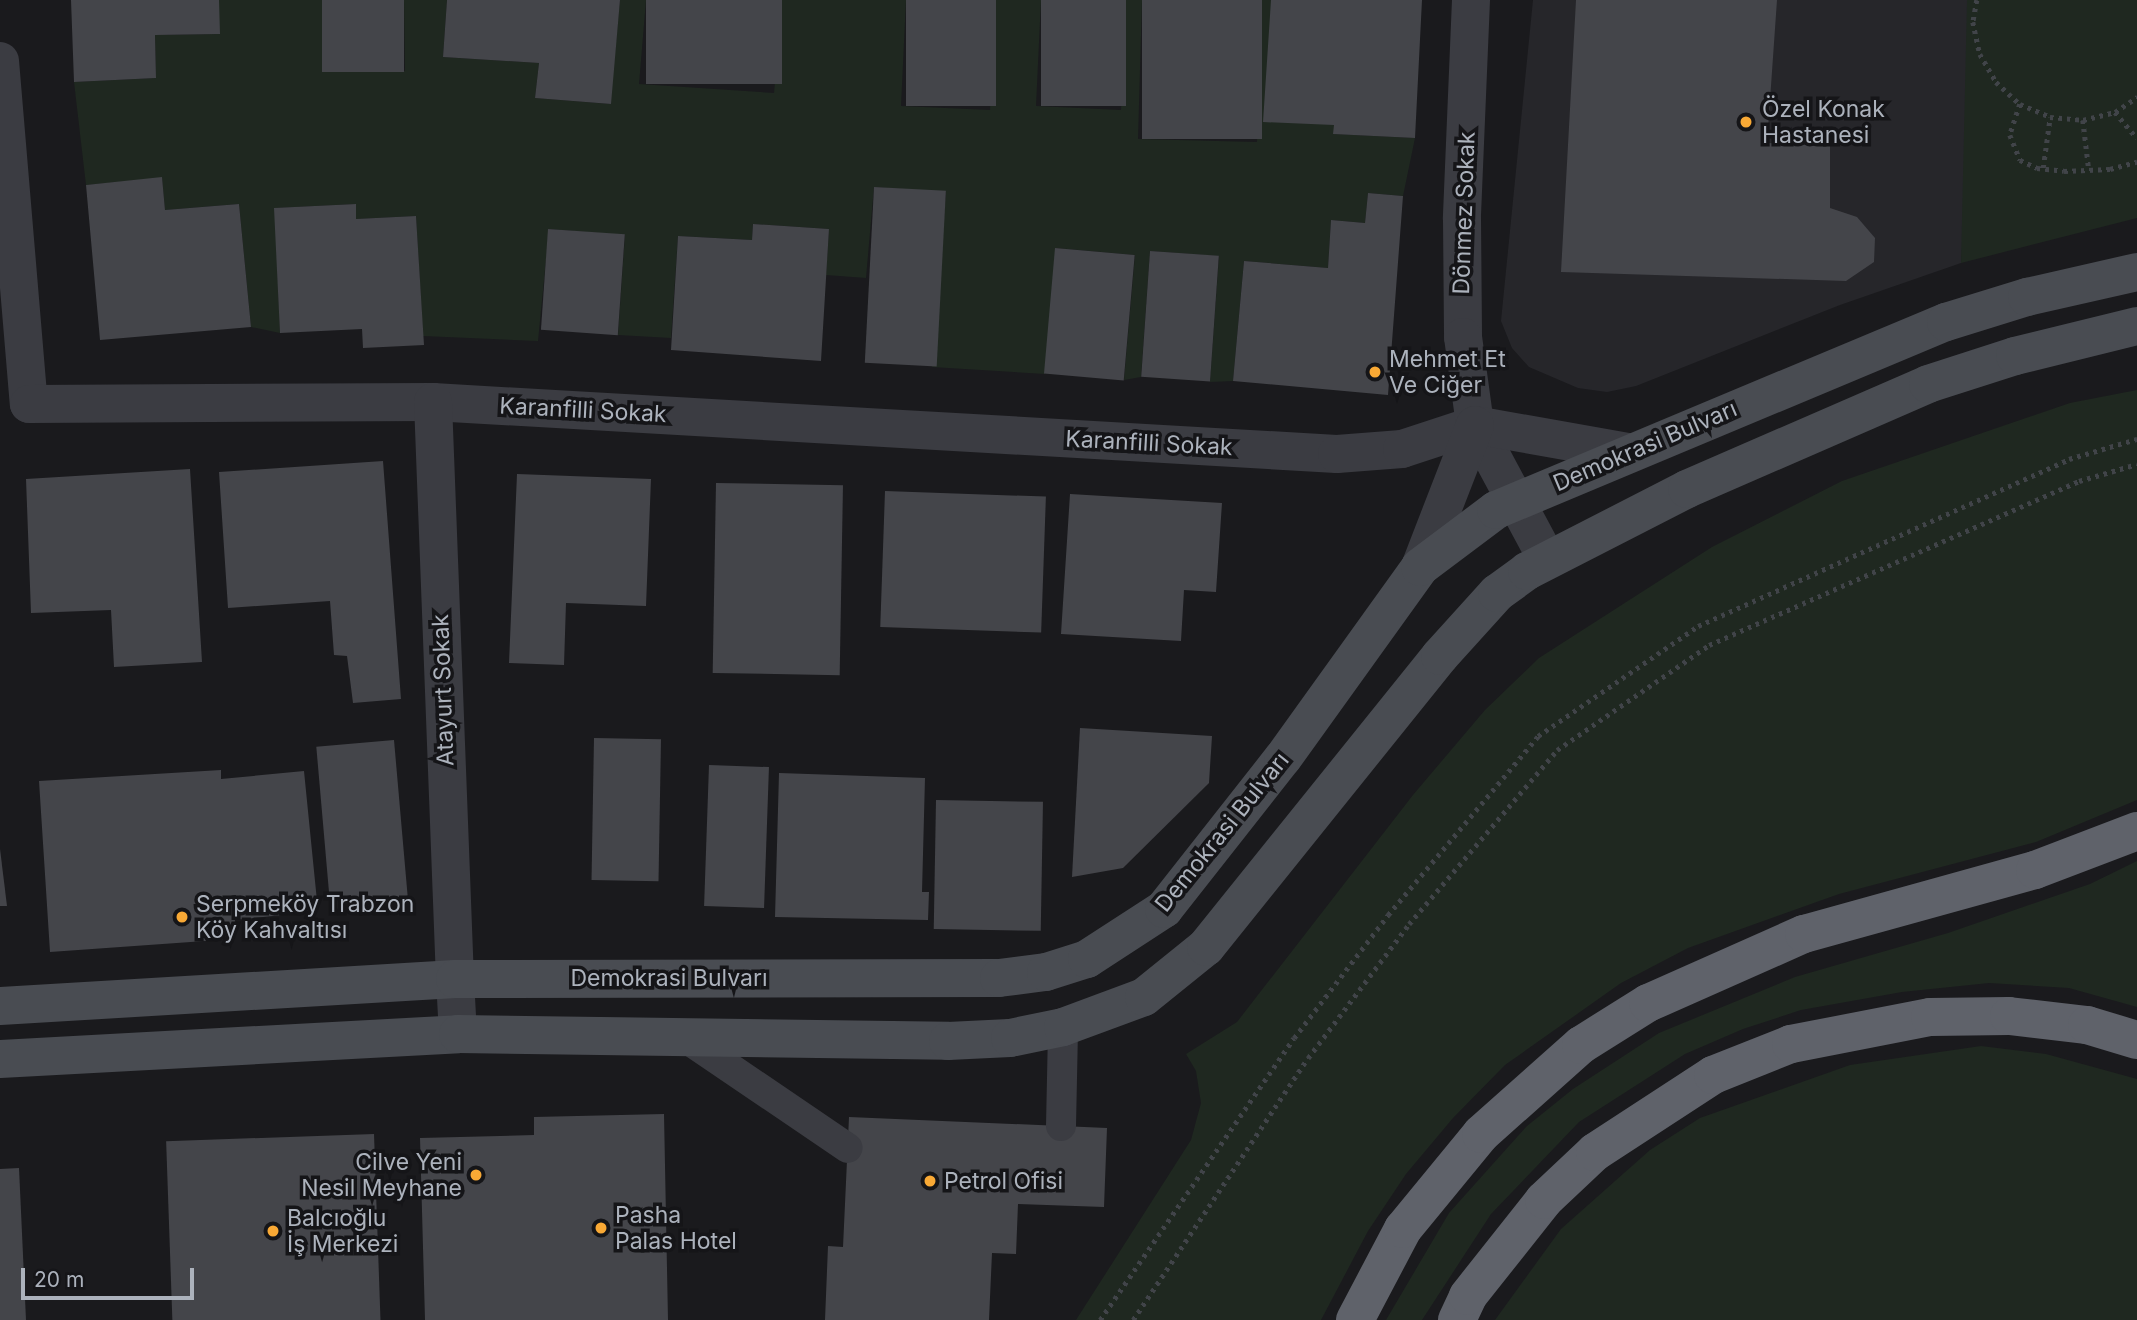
<!DOCTYPE html>
<html>
<head>
<meta charset="utf-8">
<style>
  body { margin:0 }
  #map { position:relative; width:2137px; height:1320px; overflow:hidden; background:#1a1a1d; font-family:Inter,sans-serif }
  div>[style] { position:absolute }
  [style*='--x'] { left:calc(var(--x)*1px); top:calc(var(--y)*1px); width:calc(var(--w)*1px); rotate:calc(var(--a)*1deg) }
  .built>* { inset:0; background:#26262a }
  .green>* { inset:0; background:#1f2820 }
  .building>* { inset:0; background:#44454a; transform-origin:0 0 }
  .path>* { height:4.5px; margin-top:-2.25px; transform-origin:0; background:repeating-linear-gradient(90deg,#414449 0 3.5px,transparent 0 8.5px) }
  .service>* { height:30px; margin:-15px; padding:0 15px; transform-origin:15px; border-radius:15px; background:#3b3c42 }
  .minor>* { height:38px; margin:-19px; padding:0 19px; transform-origin:19px; border-radius:19px; background:#3b3c42 }
  .tertiary>* { height:38px; margin:-19px; padding:0 19px; transform-origin:19px; border-radius:19px; background:#3b3c42 }
  .secondary>* { height:38px; margin:-19px; padding:0 19px; transform-origin:19px; border-radius:19px; background:#494c52 }
  .trunk>* { height:38px; margin:-19px; padding:0 19px; transform-origin:19px; border-radius:19px; background:#5f626a }
  .dots>* { width:19px; height:19px; translate:-50% -50%; box-sizing:border-box; border:4px solid #151518; border-radius:50% }
  span { translate:-50% -50%; white-space:nowrap; text-align:center; line-height:1.15; -webkit-text-stroke:7px #151518; paint-order:stroke }
  .poi-label { font-size:23px; color:#acb2bc }
  .left { translate:0 -50%; text-align:left }
  .right { translate:-100% -50%; text-align:right }
  .street-label { font-size:23px; color:#acb2bc }
  .scale { position:absolute; left:21px; top:1268px; width:173px; height:32px; box-sizing:border-box; border:4px solid #acb2bc; border-top:0; padding-left:9px; font-size:21px; line-height:24px; white-space:nowrap; color:#acb2bc; -webkit-text-stroke:5px #151518; paint-order:stroke }
</style>
</head>
<body>
<div id="map">
  <div class="built">
    <i style="clip-path:polygon(1533px 0,1985px 0,1977px 39px,1961px 263px,1840px 305px,1636px 386px,1607px 392px,1578px 388px,1529px 367px,1512px 348px,1501px 321px)"></i>
  </div>
  <div class="green">
    <i style="clip-path:polygon(219px 0,322px 0,323px 72px,405px 71px,404px 0,447px 0,443px 57px,539px 63px,535px 98px,610px 104px,620px 0,646px 0,639px 84px,774px 93px,782px 0,906px 0,901px 106px,990px 110px,996px 0,1041px 0,1036px 106px,1121px 110px,1126px 0,1142px 0,1138px 139px,1257px 142px,1262px 0,1271px 0,1334px 125px,1334px 134px,1415px 138px,1403px 196px,1368px 193px,1365px 223px,1331px 220px,1328px 268px,1244px 261px,1233px 381px,1210px 382px,1219px 256px,1150px 251px,1141px 377px,1124px 380px,1135px 255px,1056px 248px,1045px 374px,932px 367px,946px 192px,874px 187px,866px 278px,826px 275px,829px 229px,753px 224px,752px 240px,678px 236px,671px 338px,618px 335px,625px 235px,549px 229px,538px 341px,423px 336px,416px 216px,356px 219px,355px 204px,275px 208px,280px 333px,251px 327px,239px 204px,165px 210px,162px 178px,86px 185px,74px 82px,156px 78px,155px 35px,219px 34px)"></i>
    <i style="clip-path:polygon(1967px 0,2137px 0,2137px 218px,1961px 263px)"></i>
    <i style="clip-path:polygon(2137px 390px,2137px 800px,2036px 842px,1839px 894px,1688px 948px,1621px 983px,1505px 1065px,1453px 1118px,1406px 1174px,1368px 1231px,1321px 1320px,1076px 1320px,1191px 1140px,1201px 1103px,1196px 1071px,1186px 1054px,1237px 1022px,1413px 795px,1485px 710px,1539px 658px,1712px 547px,1842px 481px,2070px 403px)"></i>
    <i style="clip-path:polygon(2137px 861px,2137px 1007px,2069px 988px,1989px 983px,1902px 992px,1801px 1010px,1743px 1029px,1685px 1054px,1579px 1122px,1491px 1214px,1422px 1320px,1386px 1320px,1449px 1213px,1527px 1126px,1573px 1089px,1659px 1033px,1795px 977px,1948px 933px,2090px 884px)"></i>
    <i style="clip-path:polygon(1981px 1046px,2046px 1054px,2137px 1079px,2137px 1320px,1495px 1320px,1561px 1229px,1650px 1150px,1700px 1118px,1850px 1065px)"></i>
  </div>
  <div class="building">
    <i style="clip-path:polygon(71px 0,219px 0,220px 34px,155px 35px,156px 78px,74px 82px)"></i>
    <i style="left:322px;top:0;width:82px;height:72px"></i>
    <i style="clip-path:polygon(447px 0,620px 0,611px 104px,535px 98px,539px 63px,443px 57px)"></i>
    <i style="left:646px;top:0;width:136px;height:84px"></i>
    <i style="left:906px;top:0;width:90px;height:106px"></i>
    <i style="left:1041px;top:0;width:85px;height:106px"></i>
    <i style="left:1142px;top:0;width:120px;height:139px"></i>
    <i style="clip-path:polygon(1271px 0,1422px 0,1415px 138px,1333px 134px,1334px 125px,1263px 122px)"></i>
    <i style="clip-path:polygon(1576px 0,1777px 0,1767px 143px,1830px 146px,1830px 208px,1857px 217px,1875px 238px,1874px 262px,1846px 281px,1561px 272px)"></i>
    <i style="clip-path:polygon(162px 177px,165px 210px,239px 204px,251px 327px,100px 340px,86px 185px)"></i>
    <i style="left:874px;top:187px;width:72px;height:176px;rotate:3deg"></i>
    <i style="clip-path:polygon(1368px 193px,1403px 196px,1388px 395px,1233px 381px,1244px 261px,1328px 268px,1331px 220px,1365px 223px)"></i>
    <i style="clip-path:polygon(356px 204px,356px 219px,416px 216px,424px 345px,363px 348px,362px 329px,280px 333px,274px 208px)"></i>
    <i style="clip-path:polygon(753px 224px,829px 229px,821px 361px,671px 350px,678px 236px,752px 240px)"></i>
    <i style="left:548px;top:229px;width:77px;height:101px;rotate:4deg"></i>
    <i style="left:1055px;top:248px;width:80px;height:126px;rotate:5deg"></i>
    <i style="left:1150px;top:251px;width:69px;height:126px;rotate:4deg"></i>
    <i style="clip-path:polygon(383px 461px,401px 699px,353px 703px,347px 656px,334px 655px,330px 601px,228px 608px,219px 472px)"></i>
    <i style="clip-path:polygon(190px 469px,202px 662px,114px 667px,111px 610px,31px 613px,26px 479px)"></i>
    <i style="clip-path:polygon(517px 474px,651px 479px,646px 606px,566px 603px,564px 665px,509px 663px)"></i>
    <i style="left:716px;top:483px;width:127px;height:190px;rotate:1deg"></i>
    <i style="left:885px;top:491px;width:161px;height:136px;rotate:2deg"></i>
    <i style="clip-path:polygon(1070px 494px,1222px 503px,1216px 592px,1184px 590px,1181px 641px,1061px 634px)"></i>
    <i style="clip-path:polygon(1080px 728px,1212px 736px,1209px 783px,1123px 868px,1072px 877px)"></i>
    <i style="left:594px;top:738px;width:67px;height:142px;rotate:1deg"></i>
    <i style="left:394px;top:740px;width:163px;height:78px;rotate:85deg"></i>
    <i style="left:709px;top:765px;width:60px;height:141px;rotate:2deg"></i>
    <i style="clip-path:polygon(221px 770px,221px 779px,304px 771px,318px 911px,235px 920px,233px 939px,50px 952px,39px 781px)"></i>
    <i style="clip-path:polygon(779px 773px,925px 778px,922px 892px,929px 892px,928px 920px,775px 917px)"></i>
    <i style="left:936px;top:800px;width:107px;height:129px;rotate:1deg"></i>
    <i style="clip-path:polygon(0 849px,7px 906px,0 906px)"></i>
    <i style="clip-path:polygon(664px 1114px,668px 1320px,425px 1320px,420px 1138px,534px 1135px,534px 1117px)"></i>
    <i style="clip-path:polygon(849px 1117px,1107px 1128px,1104px 1207px,1018px 1204px,1016px 1254px,992px 1253px,989px 1320px,825px 1320px,828px 1246px,843px 1247px)"></i>
    <i style="left:374px;top:1134px;width:186px;height:208px;rotate:88deg"></i>
    <i style="clip-path:polygon(19px 1168px,26px 1320px,0 1320px,0 1169px)"></i>
  </div>
  <div class="path">
    <i style="--x:1977;--y:0;--w:22;--a:100"></i>
    <i style="--x:1973;--y:22;--w:33;--a:78"></i>
    <i style="--x:1980;--y:54;--w:32;--a:60"></i>
    <i style="--x:1996;--y:82;--w:33;--a:43"></i>
    <i style="--x:2020;--y:104;--w:33;--a:23"></i>
    <i style="--x:2050;--y:117;--w:33;--a:5"></i>
    <i style="--x:2083;--y:120;--w:33;--a:-14"></i>
    <i style="--x:2115;--y:112;--w:27;--a:-34"></i>
    <i style="--x:2020;--y:104;--w:33;--a:108"></i>
    <i style="--x:2010;--y:135;--w:27;--a:68"></i>
    <i style="--x:2020;--y:160;--w:19;--a:25"></i>
    <i style="--x:2037;--y:168;--w:27;--a:6"></i>
    <i style="--x:2064;--y:171;--w:46;--a:-2.5"></i>
    <i style="--x:2110;--y:169;--w:28;--a:-15"></i>
    <i style="--x:2115;--y:112;--w:34;--a:50"></i>
    <i style="--x:2083;--y:120;--w:50;--a:83.2"></i>
    <i style="--x:2043;--y:168;--w:51;--a:-82.2"></i>
    <i style="--x:1100;--y:1320;--w:342;--a:-55.5"></i>
    <i style="--x:1294;--y:1038;--w:155;--a:-52.6"></i>
    <i style="--x:1388;--y:915;--w:234;--a:-50"></i>
    <i style="--x:1538;--y:736;--w:194;--a:-34.5"></i>
    <i style="--x:1698;--y:626;--w:407;--a:-24.2"></i>
    <i style="--x:2069;--y:459;--w:71;--a:-16.4"></i>
    <i style="--x:1133;--y:1320;--w:315;--a:-56.3"></i>
    <i style="--x:1308;--y:1058;--w:168;--a:-53"></i>
    <i style="--x:1409;--y:924;--w:228;--a:-49.6"></i>
    <i style="--x:1557;--y:750;--w:185;--a:-34.6"></i>
    <i style="--x:1709;--y:645;--w:405;--a:-23.9"></i>
    <i style="--x:2079;--y:481;--w:60;--a:-16.3"></i>
  </div>
  <div class="service">
    <i style="--x:683;--y:1036;--w:199;--a:34.2"></i>
    <i style="--x:1061;--y:1126;--w:99;--a:-88.8"></i>
  </div>
  <div class="minor">
    <i style="--x:0;--y:61;--w:344;--a:85.2"></i>
    <i style="--x:29;--y:404;--w:404;--a:-0.3"></i>
    <i style="--x:433;--y:402;--w:905;--a:3.29"></i>
    <i style="--x:1337;--y:454;--w:65;--a:-4.4"></i>
    <i style="--x:1402;--y:449;--w:77;--a:-18.2"></i>
    <i style="--x:433;--y:402;--w:577;--a:87.82"></i>
  </div>
  <div class="tertiary">
    <i style="--x:1471;--y:0;--w:219;--a:92.4"></i>
    <i style="--x:1462;--y:219;--w:118;--a:89.5"></i>
    <i style="--x:1463;--y:337;--w:89;--a:82.2"></i>
    <i style="--x:1475;--y:425;--w:152;--a:61.8"></i>
    <i style="--x:1475;--y:425;--w:155;--a:10"></i>
    <i style="--x:1420;--y:567;--w:152;--a:-68.8"></i>
    <i style="--x:455;--y:979;--w:55;--a:86.9"></i>
  </div>
  <div class="secondary">
    <i style="--x:0;--y:1006;--w:456;--a:-3.4"></i>
    <i style="--x:455;--y:979;--w:544;--a:-0.11"></i>
    <i style="--x:999;--y:978;--w:47;--a:-7.3"></i>
    <i style="--x:1046;--y:972;--w:43;--a:-17.6"></i>
    <i style="--x:1087;--y:959;--w:92;--a:-33"></i>
    <i style="--x:1164;--y:909;--w:192;--a:-51.8"></i>
    <i style="--x:1283;--y:758;--w:235;--a:-54.3"></i>
    <i style="--x:1420;--y:567;--w:95;--a:-36.9"></i>
    <i style="--x:1496;--y:510;--w:488;--a:-22.7"></i>
    <i style="--x:1946;--y:322;--w:85;--a:-17.2"></i>
    <i style="--x:2027;--y:297;--w:113;--a:-12.8"></i>
    <i style="--x:0;--y:1059;--w:459;--a:-3.1"></i>
    <i style="--x:458;--y:1034;--w:490;--a:0.8"></i>
    <i style="--x:948;--y:1041;--w:62;--a:-2.8"></i>
    <i style="--x:1010;--y:1038;--w:54;--a:-11.7"></i>
    <i style="--x:1063;--y:1027;--w:86;--a:-20.3"></i>
    <i style="--x:1144;--y:997;--w:80;--a:-38.9"></i>
    <i style="--x:1206;--y:947;--w:373;--a:-51.2"></i>
    <i style="--x:1440;--y:656;--w:85;--a:-47.9"></i>
    <i style="--x:1497;--y:593;--w:37;--a:-36"></i>
    <i style="--x:1527;--y:571;--w:180;--a:-27.1"></i>
    <i style="--x:1687;--y:489;--w:263;--a:-23.5"></i>
    <i style="--x:1928;--y:384;--w:91;--a:-17.8"></i>
    <i style="--x:2015;--y:356;--w:126;--a:-13.8"></i>
  </div>
  <div class="trunk">
    <i style="--x:1355;--y:1320;--w:103;--a:-62.2"></i>
    <i style="--x:1403;--y:1229;--w:123;--a:-50.6"></i>
    <i style="--x:1481;--y:1134;--w:134;--a:-41.7"></i>
    <i style="--x:1581;--y:1045;--w:79;--a:-32.1"></i>
    <i style="--x:1648;--y:1003;--w:171;--a:-23.9"></i>
    <i style="--x:1804;--y:934;--w:240;--a:-15.5"></i>
    <i style="--x:2035;--y:870;--w:109;--a:-20.9"></i>
    <i style="--x:1457;--y:1320;--w:26;--a:-65"></i>
    <i style="--x:1468;--y:1296;--w:122;--a:-51.6"></i>
    <i style="--x:1544;--y:1200;--w:70;--a:-43.3"></i>
    <i style="--x:1595;--y:1152;--w:141;--a:-33.1"></i>
    <i style="--x:1713;--y:1075;--w:84;--a:-21.7"></i>
    <i style="--x:1791;--y:1044;--w:142;--a:-11"></i>
    <i style="--x:1930;--y:1017;--w:79;--a:-0.7"></i>
    <i style="--x:2009;--y:1016;--w:79;--a:6.6"></i>
    <i style="--x:2087;--y:1025;--w:52;--a:16.7"></i>
  </div>
  <div class="dots">
    <i style="left:1746px;top:122px;background:#f9a935"></i>
    <i style="left:1375px;top:372px;background:#f9a935"></i>
    <i style="left:182px;top:917px;background:#f9a935"></i>
    <i style="left:476px;top:1175px;background:#f9a935"></i>
    <i style="left:930px;top:1181px;background:#f9a935"></i>
    <i style="left:601px;top:1228px;background:#f9a935"></i>
    <i style="left:273px;top:1231px;background:#f9a935"></i>
  </div>
  <div class="poi-label">
    <span class="left" style="left:1762px;top:122px">Özel Konak<br>Hastanesi</span>
    <span class="left" style="left:1389px;top:372px">Mehmet Et<br>Ve Ciğer</span>
    <span class="left" style="left:196px;top:917px">Serpmeköy Trabzon<br>Köy Kahvaltısı</span>
    <span class="right" style="left:462px;top:1175px">Cilve Yeni<br>Nesil Meyhane</span>
    <span class="left" style="left:944px;top:1181px">Petrol Ofisi</span>
    <span class="left" style="left:615px;top:1228px">Pasha<br>Palas Hotel</span>
    <span class="left" style="left:287px;top:1231px">Balcıoğlu<br>İş Merkezi</span>
  </div>
  <div class="street-label">
    <span style="left:1464px;top:213px;rotate:-88deg">Dönmez Sokak</span>
    <span style="left:583px;top:410px;rotate:3deg">Karanfilli Sokak</span>
    <span style="left:1149px;top:443px;rotate:3deg">Karanfilli Sokak</span>
    <span style="left:1645px;top:446px;rotate:-23deg">Demokrasi Bulvarı</span>
    <span style="left:443px;top:690px;rotate:-92deg">Atayurt Sokak</span>
    <span style="left:1222px;top:832px;rotate:-51deg">Demokrasi Bulvarı</span>
    <span style="left:669px;top:978px">Demokrasi Bulvarı</span>
  </div>
  <div class="scale">20 m</div>
</div>
</body>
</html>
